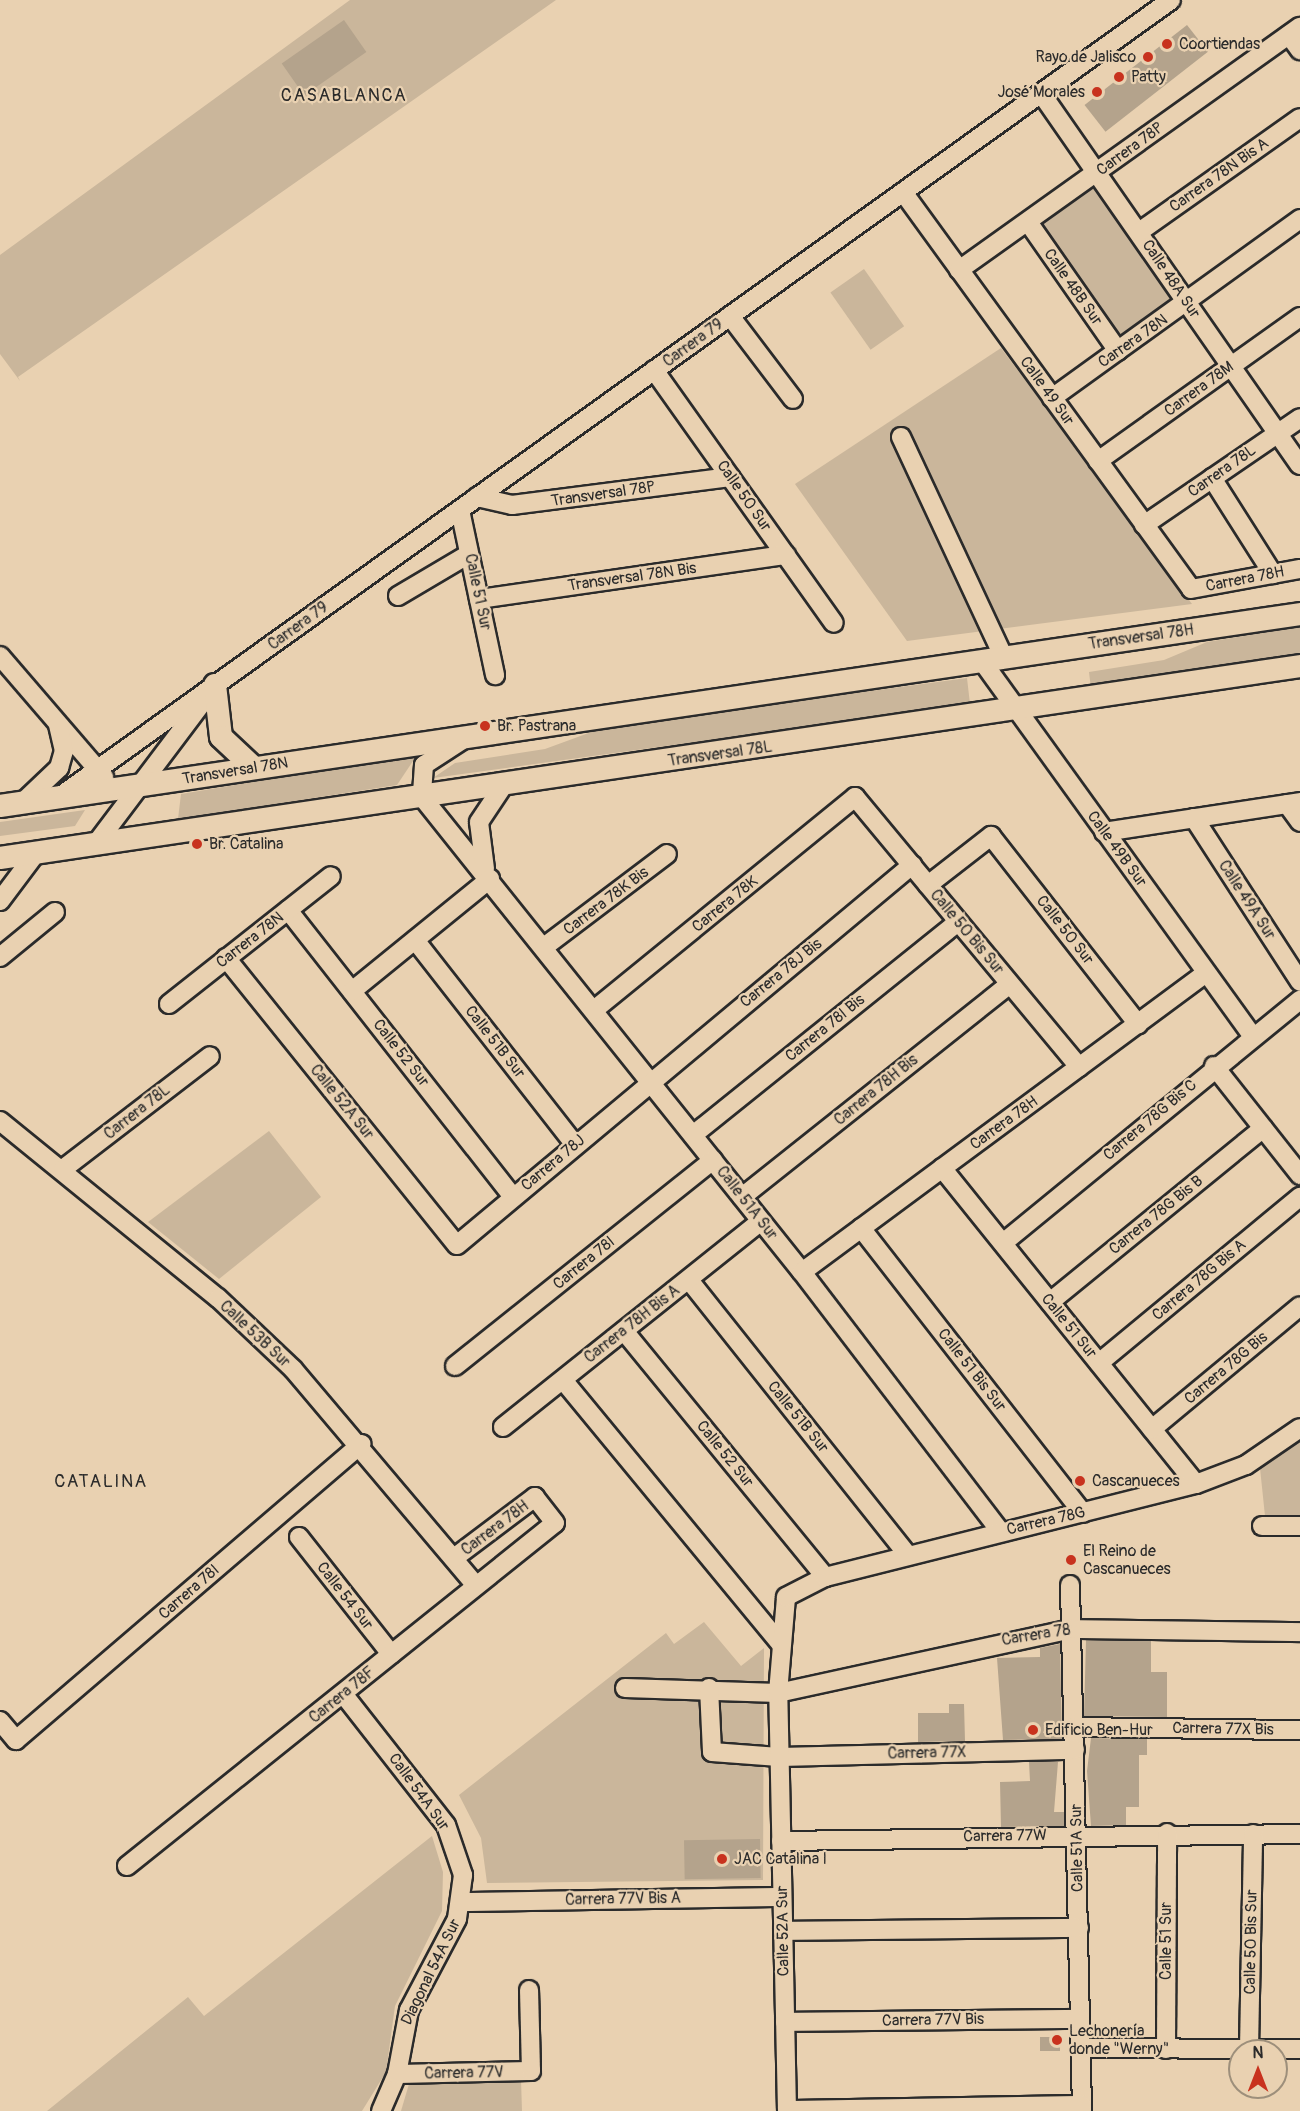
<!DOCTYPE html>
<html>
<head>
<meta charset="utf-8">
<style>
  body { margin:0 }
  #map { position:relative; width:1300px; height:2111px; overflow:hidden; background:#e9d1b1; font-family:Pangolin,sans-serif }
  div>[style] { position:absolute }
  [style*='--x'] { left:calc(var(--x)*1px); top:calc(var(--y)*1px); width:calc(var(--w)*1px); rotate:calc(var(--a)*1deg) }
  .green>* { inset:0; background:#cab69b; transform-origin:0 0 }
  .building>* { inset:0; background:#b4a38c; transform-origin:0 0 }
  .roads { filter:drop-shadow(2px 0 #2b2b2b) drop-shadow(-2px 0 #2b2b2b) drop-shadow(0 2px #2b2b2b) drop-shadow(0 -2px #2b2b2b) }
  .minor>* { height:18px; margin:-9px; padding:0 9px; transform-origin:9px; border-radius:9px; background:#e9d1b1 }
  .major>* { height:22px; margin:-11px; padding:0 11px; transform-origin:11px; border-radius:11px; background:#e9d1b1 }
  .dots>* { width:16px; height:16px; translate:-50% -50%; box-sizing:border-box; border:3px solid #e9d1b1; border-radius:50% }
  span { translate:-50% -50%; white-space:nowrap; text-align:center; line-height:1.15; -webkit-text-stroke:4.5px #e9d1b1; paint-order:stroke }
  .poi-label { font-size:16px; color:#2b2b2b }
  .left { translate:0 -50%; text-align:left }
  .right { translate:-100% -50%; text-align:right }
  .street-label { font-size:16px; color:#2b2b2b }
  .neighbourhood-label { font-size:18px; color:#2b2b2b; letter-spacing:1.5px }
  .north { position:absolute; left:1228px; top:2039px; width:60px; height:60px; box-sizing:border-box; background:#e9d1b1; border:2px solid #9d8f7b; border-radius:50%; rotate:0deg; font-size:16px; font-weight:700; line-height:24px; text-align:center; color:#2b2b2b }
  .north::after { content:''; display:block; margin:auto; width:21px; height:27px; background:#c8321e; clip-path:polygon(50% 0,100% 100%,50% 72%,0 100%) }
</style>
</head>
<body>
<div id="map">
  <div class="green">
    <i style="clip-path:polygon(350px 0,556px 0,18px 377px,20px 381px,0 354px,0 255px)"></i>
    <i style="left:1094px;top:188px;width:142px;height:68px;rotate:55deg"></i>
    <i style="left:864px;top:269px;width:70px;height:41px;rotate:55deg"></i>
    <i style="clip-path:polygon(1001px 348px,1192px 604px,907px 641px,795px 484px)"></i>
    <i style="clip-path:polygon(1300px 627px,1300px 657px,1091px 689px,1089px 672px,1164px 660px,1207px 642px)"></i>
    <i style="clip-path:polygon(967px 678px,970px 704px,433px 778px,455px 763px,545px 749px,605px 727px)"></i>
    <i style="clip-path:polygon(417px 755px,397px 785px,178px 819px,181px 794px)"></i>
    <i style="clip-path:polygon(85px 810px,75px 826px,0 836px,0 822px)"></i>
    <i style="clip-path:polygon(269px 1131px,321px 1197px,219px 1279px,148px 1222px)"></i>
    <i style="clip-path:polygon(1300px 1437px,1300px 1515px,1265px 1516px,1260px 1468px)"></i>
    <i style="clip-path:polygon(704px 1622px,741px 1666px,764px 1648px,763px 1880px,487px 1883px,481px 1838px,459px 1795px,666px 1633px,674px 1644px)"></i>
    <i style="clip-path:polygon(432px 1836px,443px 1872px,442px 1911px,395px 2006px,386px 2072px,362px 2111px,47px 2111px,188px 1997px,204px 2016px)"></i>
    <i style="clip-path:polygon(521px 2080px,522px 2111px,401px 2111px,409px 2084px)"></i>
  </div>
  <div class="building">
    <i style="left:344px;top:20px;width:39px;height:76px;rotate:55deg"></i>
    <i style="left:1187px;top:25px;width:34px;height:130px;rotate:52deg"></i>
    <i style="clip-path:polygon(1086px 1640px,1151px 1641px,1151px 1672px,1167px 1672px,1167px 1717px,1084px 1716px)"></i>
    <i style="clip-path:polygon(1060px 1644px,1062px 1739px,1003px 1740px,997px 1658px,1040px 1657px,1040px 1648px)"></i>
    <i style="clip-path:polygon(949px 1704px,964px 1704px,965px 1741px,918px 1742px,918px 1713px,949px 1713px)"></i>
    <i style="clip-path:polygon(1091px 1738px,1147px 1739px,1147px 1755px,1139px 1755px,1139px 1807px,1126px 1807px,1126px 1825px,1091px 1826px,1087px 1771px)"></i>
    <i style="clip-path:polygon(1029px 1762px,1058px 1762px,1054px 1812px,1064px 1812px,1064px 1826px,1001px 1827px,1000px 1782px,1030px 1781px)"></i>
    <i style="left:760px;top:1839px;width:39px;height:76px;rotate:89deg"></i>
    <i style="left:1040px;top:2037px;width:20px;height:14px"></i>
  </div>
  <div class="roads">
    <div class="minor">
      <i style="--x:1289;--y:35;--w:19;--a:54"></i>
      <i style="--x:1041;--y:93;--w:453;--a:55.2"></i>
      <i style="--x:903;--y:192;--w:490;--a:54"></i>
      <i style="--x:1191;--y:589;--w:111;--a:-10.4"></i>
      <i style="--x:1028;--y:222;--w:157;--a:55.1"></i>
      <i style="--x:1139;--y:232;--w:197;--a:-35.3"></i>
      <i style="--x:959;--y:270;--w:419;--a:-35.5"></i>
      <i style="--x:730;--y:316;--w:104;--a:52.8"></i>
      <i style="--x:654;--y:370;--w:310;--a:54.6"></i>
      <i style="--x:1052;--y:398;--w:306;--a:-35.8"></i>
      <i style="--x:901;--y:437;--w:244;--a:65"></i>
      <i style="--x:1098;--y:461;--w:248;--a:-35.5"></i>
      <i style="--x:1212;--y:478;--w:114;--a:57.6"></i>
      <i style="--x:477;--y:497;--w:36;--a:13"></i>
      <i style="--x:512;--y:505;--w:220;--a:-7.3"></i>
      <i style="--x:460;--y:510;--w:169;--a:78"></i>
      <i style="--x:1144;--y:525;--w:189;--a:-34.4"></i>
      <i style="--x:398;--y:596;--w:82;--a:-30.6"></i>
      <i style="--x:479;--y:599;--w:310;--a:-8.2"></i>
      <i style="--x:0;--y:656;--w:160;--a:49.3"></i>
      <i style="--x:982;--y:661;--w:462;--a:54.2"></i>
      <i style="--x:461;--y:741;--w:44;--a:147"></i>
      <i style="--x:424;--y:765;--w:32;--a:94"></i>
      <i style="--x:422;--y:797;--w:608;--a:51.34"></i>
      <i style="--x:802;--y:1272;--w:326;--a:52.6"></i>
      <i style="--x:59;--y:797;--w:1368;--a:-35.63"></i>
      <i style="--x:23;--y:802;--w:50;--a:-43.4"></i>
      <i style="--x:59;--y:768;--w:18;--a:-74"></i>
      <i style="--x:64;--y:751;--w:26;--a:-103"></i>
      <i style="--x:1287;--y:804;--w:22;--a:54"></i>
      <i style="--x:1194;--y:818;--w:195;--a:57.1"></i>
      <i style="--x:1104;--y:832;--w:198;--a:-8.7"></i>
      <i style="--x:95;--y:845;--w:183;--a:-53"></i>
      <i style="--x:485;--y:869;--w:47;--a:-97.3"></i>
      <i style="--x:479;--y:822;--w:43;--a:-56.3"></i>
      <i style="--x:928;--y:885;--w:80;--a:-37.9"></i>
      <i style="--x:991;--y:836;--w:239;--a:52"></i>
      <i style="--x:0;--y:901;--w:60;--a:-53.1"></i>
      <i style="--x:288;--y:910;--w:365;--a:51.9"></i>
      <i style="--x:415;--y:940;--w:260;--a:52"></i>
      <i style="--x:544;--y:947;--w:154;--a:-37.1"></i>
      <i style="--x:0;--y:957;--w:71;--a:-39.3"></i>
      <i style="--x:226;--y:958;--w:368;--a:51.2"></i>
      <i style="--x:457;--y:1245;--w:593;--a:-39.87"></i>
      <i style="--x:352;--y:991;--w:178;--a:-39.1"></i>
      <i style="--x:169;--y:1004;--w:206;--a:-38.3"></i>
      <i style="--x:594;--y:1010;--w:337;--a:-39.2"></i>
      <i style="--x:855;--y:797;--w:351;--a:50.3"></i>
      <i style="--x:1214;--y:1066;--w:139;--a:51.7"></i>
      <i style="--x:0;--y:1121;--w:281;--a:39.1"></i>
      <i style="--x:218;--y:1298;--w:103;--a:43.4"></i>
      <i style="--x:293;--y:1369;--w:280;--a:49.8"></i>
      <i style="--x:693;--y:1135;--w:340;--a:-38.8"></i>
      <i style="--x:942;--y:1168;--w:405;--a:51.2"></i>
      <i style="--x:63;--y:1169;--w:185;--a:-37.5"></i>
      <i style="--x:742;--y:1197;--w:342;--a:-38.5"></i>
      <i style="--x:861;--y:1228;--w:361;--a:52.1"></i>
      <i style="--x:1003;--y:1243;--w:384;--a:-39.3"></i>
      <i style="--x:802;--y:1272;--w:503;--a:-36.51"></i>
      <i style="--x:689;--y:1280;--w:352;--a:51.5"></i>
      <i style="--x:1050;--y:1302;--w:275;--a:-39.2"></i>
      <i style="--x:624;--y:1331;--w:318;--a:50.7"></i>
      <i style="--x:1099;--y:1363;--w:261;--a:-39.6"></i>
      <i style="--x:455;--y:1366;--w:330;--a:-38.6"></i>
      <i style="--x:563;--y:1380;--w:341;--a:50.5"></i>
      <i style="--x:503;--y:1427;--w:330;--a:-38.6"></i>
      <i style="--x:1152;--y:1429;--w:192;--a:-39.7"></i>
      <i style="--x:1262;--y:1526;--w:38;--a:0"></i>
      <i style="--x:299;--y:1537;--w:149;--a:51.8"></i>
      <i style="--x:1070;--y:1585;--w:526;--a:88.69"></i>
      <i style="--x:625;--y:1688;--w:153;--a:1.9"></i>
      <i style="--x:778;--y:1693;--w:301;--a:-12.3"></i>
      <i style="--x:1072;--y:1629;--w:228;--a:0.8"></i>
      <i style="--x:709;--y:1688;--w:64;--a:87.3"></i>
      <i style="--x:712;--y:1752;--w:67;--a:4.3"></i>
      <i style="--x:779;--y:1757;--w:296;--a:-1.4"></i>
      <i style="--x:344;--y:1695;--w:165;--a:51.9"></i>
      <i style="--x:446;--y:1825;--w:53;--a:71.2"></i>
      <i style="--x:463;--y:1875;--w:44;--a:97.8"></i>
      <i style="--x:457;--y:1919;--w:103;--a:117.8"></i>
      <i style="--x:409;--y:2010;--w:65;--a:100.6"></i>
      <i style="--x:397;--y:2074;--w:40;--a:113.4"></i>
      <i style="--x:0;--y:1721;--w:25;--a:50"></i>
      <i style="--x:16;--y:1740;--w:455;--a:-40.6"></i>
      <i style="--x:1075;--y:1727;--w:225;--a:0.8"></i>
      <i style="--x:781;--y:1841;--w:519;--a:-0.77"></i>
      <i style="--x:127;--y:1866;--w:548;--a:-38.71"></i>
      <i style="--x:555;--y:1523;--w:33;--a:-128"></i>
      <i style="--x:535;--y:1497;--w:101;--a:143"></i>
      <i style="--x:463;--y:1902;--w:319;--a:-0.9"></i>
      <i style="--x:783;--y:1931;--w:296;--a:-0.6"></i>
      <i style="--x:785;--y:2022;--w:295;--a:-0.6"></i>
      <i style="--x:1081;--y:2048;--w:219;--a:0.3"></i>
      <i style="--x:1166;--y:2049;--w:216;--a:-89.7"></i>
      <i style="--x:1249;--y:2049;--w:215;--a:-88.9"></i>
      <i style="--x:397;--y:2074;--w:134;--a:-1.3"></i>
      <i style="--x:531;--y:2071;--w:81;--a:-91.4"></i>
      <i style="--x:787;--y:2110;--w:295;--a:-1"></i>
      <i style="--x:787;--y:2111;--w:418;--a:-91.2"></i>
      <i style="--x:778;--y:1693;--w:96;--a:-85.2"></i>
      <i style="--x:786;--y:1597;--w:44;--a:-27.1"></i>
      <i style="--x:825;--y:1577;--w:382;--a:-14.1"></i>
      <i style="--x:1196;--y:1484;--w:53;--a:-20.8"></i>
      <i style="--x:1246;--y:1465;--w:65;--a:-34.4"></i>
    </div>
    <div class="major">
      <i style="--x:215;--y:685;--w:52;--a:83.4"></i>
      <i style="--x:221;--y:737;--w:45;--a:43.2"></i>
      <i style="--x:0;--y:806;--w:1314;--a:-8.4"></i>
      <i style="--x:0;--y:858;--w:1314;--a:-8.4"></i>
    </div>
  </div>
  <div class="dots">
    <i style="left:1167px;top:44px;background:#c8321e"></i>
    <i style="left:1148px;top:57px;background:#c8321e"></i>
    <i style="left:1119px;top:77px;background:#c8321e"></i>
    <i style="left:1097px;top:92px;background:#c8321e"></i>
    <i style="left:485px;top:726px;background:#c8321e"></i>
    <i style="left:197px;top:844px;background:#c8321e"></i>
    <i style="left:1080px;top:1481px;background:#c8321e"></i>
    <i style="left:1071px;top:1560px;background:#c8321e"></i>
    <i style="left:1033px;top:1730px;background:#c8321e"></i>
    <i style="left:722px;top:1859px;background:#c8321e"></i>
    <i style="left:1057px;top:2040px;background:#c8321e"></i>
  </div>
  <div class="poi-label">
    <span class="left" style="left:1179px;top:44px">Coortiendas</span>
    <span class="right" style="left:1136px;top:57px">Rayo de Jalisco</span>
    <span class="left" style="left:1131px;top:77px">Patty</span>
    <span class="right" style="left:1085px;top:92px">José Morales</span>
    <span class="left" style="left:497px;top:726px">Br. Pastrana</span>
    <span class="left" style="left:209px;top:844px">Br. Catalina</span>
    <span class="left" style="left:1092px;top:1481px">Cascanueces</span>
    <span class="left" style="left:1083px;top:1560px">El Reino de<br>Cascanueces</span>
    <span class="left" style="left:1045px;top:1730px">Edificio Ben-Hur</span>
    <span class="left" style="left:734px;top:1859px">JAC Catalina I</span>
    <span class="left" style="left:1069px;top:2040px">Lechonería<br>donde "Werny"</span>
  </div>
  <div class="street-label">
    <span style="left:1130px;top:149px;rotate:-36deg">Carrera 78P</span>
    <span style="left:1219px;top:175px;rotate:-35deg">Carrera 78N Bis A</span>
    <span style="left:1171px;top:279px;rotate:56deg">Calle 48A Sur</span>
    <span style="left:1073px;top:287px;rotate:55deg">Calle 48B Sur</span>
    <span style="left:1133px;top:341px;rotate:-35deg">Carrera 78N</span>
    <span style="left:693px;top:343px;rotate:-36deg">Carrera 79</span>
    <span style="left:1199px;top:389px;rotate:-36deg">Carrera 78M</span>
    <span style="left:1047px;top:391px;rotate:54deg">Calle 49 Sur</span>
    <span style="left:1222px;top:471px;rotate:-35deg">Carrera 78L</span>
    <span style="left:603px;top:494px;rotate:-8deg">Transversal 78P</span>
    <span style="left:744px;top:496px;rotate:55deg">Calle 50 Sur</span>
    <span style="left:632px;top:577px;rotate:-8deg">Transversal 78N Bis</span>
    <span style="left:1245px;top:579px;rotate:-11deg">Carrera 78H</span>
    <span style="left:478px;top:592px;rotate:78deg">Calle 51 Sur</span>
    <span style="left:298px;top:626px;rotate:-36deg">Carrera 79</span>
    <span style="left:1141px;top:637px;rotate:-8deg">Transversal 78H</span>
    <span style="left:720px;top:754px;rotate:-8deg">Transversal 78L</span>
    <span style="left:235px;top:771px;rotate:-9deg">Transversal 78N</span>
    <span style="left:1117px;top:849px;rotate:54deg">Calle 49B Sur</span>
    <span style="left:1247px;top:900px;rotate:57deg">Calle 49A Sur</span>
    <span style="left:606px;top:901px;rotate:-37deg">Carrera 78K Bis</span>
    <span style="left:725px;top:904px;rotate:-39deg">Carrera 78K</span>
    <span style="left:1065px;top:930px;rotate:52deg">Calle 50 Sur</span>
    <span style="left:967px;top:932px;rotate:50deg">Calle 50 Bis Sur</span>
    <span style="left:250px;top:940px;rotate:-38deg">Carrera 78N</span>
    <span style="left:781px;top:973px;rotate:-39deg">Carrera 78J Bis</span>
    <span style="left:825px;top:1028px;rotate:-39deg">Carrera 78I Bis</span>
    <span style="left:495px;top:1042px;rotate:52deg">Calle 51B Sur</span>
    <span style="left:401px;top:1053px;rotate:52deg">Calle 52 Sur</span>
    <span style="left:876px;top:1090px;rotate:-39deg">Carrera 78H Bis</span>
    <span style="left:342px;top:1102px;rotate:51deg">Calle 52A Sur</span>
    <span style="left:137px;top:1112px;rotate:-38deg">Carrera 78L</span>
    <span style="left:1150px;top:1120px;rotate:-40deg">Carrera 78G Bis C</span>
    <span style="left:1004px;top:1123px;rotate:-36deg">Carrera 78H</span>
    <span style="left:553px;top:1163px;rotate:-40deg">Carrera 78J</span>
    <span style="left:747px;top:1203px;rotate:52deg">Calle 51A Sur</span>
    <span style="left:1156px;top:1215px;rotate:-39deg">Carrera 78G Bis B</span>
    <span style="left:584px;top:1263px;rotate:-39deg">Carrera 78I</span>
    <span style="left:1199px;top:1280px;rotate:-40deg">Carrera 78G Bis A</span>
    <span style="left:632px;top:1324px;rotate:-38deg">Carrera 78H Bis A</span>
    <span style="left:1069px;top:1326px;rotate:51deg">Calle 51 Sur</span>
    <span style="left:255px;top:1334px;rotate:43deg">Calle 53B Sur</span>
    <span style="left:1226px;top:1368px;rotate:-40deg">Carrera 78G Bis</span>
    <span style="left:972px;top:1370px;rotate:52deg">Calle 51 Bis Sur</span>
    <span style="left:798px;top:1417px;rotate:51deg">Calle 51B Sur</span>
    <span style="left:725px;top:1454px;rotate:51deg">Calle 52 Sur</span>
    <span style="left:1046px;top:1521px;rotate:-13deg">Carrera 78G</span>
    <span style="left:495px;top:1528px;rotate:-37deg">Carrera 78H</span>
    <span style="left:189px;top:1592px;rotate:-41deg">Carrera 78I</span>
    <span style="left:345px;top:1596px;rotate:52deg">Calle 54 Sur</span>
    <span style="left:1036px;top:1635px;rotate:-9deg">Carrera 78</span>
    <span style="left:342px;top:1695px;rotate:-39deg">Carrera 78F</span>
    <span style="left:1223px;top:1729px;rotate:1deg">Carrera 77X Bis</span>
    <span style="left:927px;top:1753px;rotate:-1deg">Carrera 77X</span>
    <span style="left:419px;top:1792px;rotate:54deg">Calle 54A Sur</span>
    <span style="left:1005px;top:1836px;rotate:-1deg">Carrera 77W</span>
    <span style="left:1077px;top:1848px;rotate:-91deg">Calle 51A Sur</span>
    <span style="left:623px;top:1899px;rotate:-1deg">Carrera 77V Bis A</span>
    <span style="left:783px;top:1931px;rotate:-91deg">Calle 52A Sur</span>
    <span style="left:1166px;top:1941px;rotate:-90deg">Calle 51 Sur</span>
    <span style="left:1251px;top:1942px;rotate:-89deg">Calle 50 Bis Sur</span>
    <span style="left:431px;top:1972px;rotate:-64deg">Diagonal 54A Sur</span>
    <span style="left:933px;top:2020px;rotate:-1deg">Carrera 77V Bis</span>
    <span style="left:464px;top:2073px;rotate:-1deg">Carrera 77V</span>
  </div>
  <div class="neighbourhood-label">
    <span style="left:344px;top:96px">CASABLANCA</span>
    <span style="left:101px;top:1482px">CATALINA</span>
  </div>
  <div class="north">N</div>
</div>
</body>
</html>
